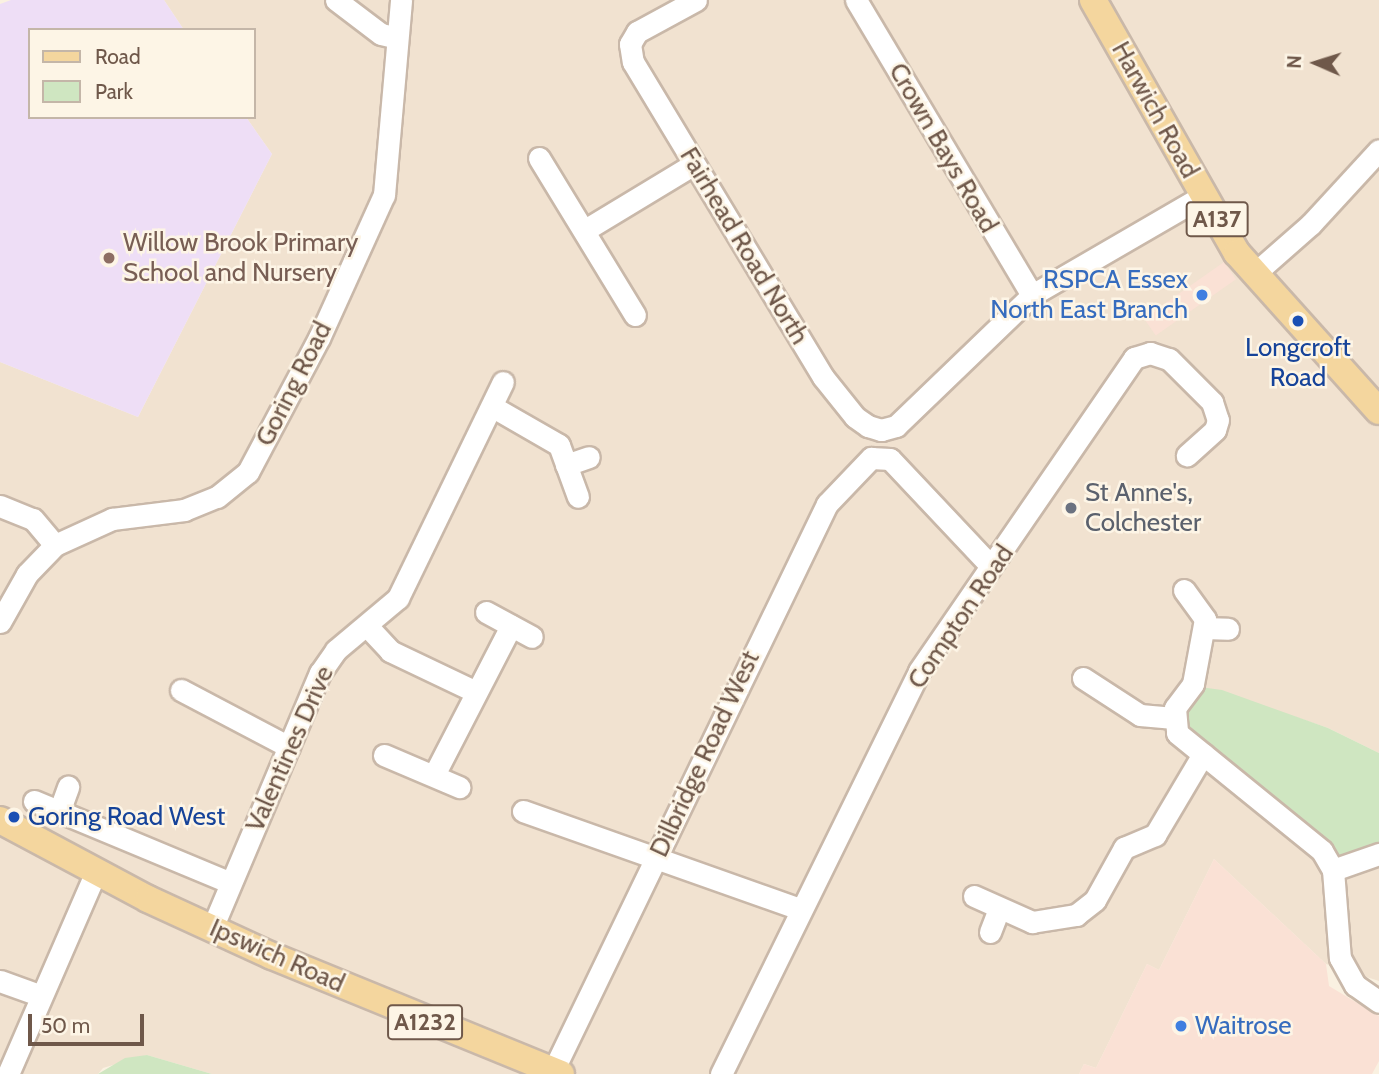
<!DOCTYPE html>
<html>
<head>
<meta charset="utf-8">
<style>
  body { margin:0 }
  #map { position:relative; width:1379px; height:1074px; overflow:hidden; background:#faf1e1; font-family:Cabin,sans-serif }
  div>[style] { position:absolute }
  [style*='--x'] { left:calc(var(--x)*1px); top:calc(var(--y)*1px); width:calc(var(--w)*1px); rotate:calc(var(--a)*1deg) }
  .residential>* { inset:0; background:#f1e2d0 }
  .commercial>* { inset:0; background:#fae1d5; transform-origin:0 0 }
  .education>* { inset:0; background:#eedef6 }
  .green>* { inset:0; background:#cfe6c1 }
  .roads { filter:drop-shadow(2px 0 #c9b8a9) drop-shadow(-2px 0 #c9b8a9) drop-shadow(0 2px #c9b8a9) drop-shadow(0 -2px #c9b8a9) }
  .minor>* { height:21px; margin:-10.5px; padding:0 10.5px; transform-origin:10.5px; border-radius:10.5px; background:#fff }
  .major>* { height:26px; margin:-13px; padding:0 13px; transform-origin:13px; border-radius:13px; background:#f4d69e }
  .dots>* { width:19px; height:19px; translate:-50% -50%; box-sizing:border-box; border:4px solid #fdf5e6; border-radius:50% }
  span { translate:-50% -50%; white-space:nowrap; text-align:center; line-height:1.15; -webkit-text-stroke:5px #fdf5e6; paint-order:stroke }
  .shield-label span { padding:2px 5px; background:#fdf5e6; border:2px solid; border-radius:5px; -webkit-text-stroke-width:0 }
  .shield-label { font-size:24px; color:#6f584a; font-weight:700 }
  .street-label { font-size:26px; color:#6f584a }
  .education-label { font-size:26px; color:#785e54 }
  .left { translate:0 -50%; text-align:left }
  .shop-label { font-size:26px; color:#366cbe }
  .right { translate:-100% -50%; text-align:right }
  .transit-label { font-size:26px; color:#164399 }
  .worship-label { font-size:26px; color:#5b616d }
  .legend { position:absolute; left:28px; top:28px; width:228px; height:91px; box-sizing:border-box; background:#fdf5e6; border:2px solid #c4b6a8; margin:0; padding:9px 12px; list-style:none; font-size:21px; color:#6f584a }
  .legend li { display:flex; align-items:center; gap:14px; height:35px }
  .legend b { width:35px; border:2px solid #c4b6a8 }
  .north { position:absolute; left:1281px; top:28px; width:70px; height:70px; -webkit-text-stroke:5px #fdf5e6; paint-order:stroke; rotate:273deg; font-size:19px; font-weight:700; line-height:28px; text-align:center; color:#6f584a }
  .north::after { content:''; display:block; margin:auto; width:24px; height:32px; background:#6f584a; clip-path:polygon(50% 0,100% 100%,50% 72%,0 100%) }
  .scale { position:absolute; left:28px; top:1014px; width:116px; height:32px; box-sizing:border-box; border:4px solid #6f584a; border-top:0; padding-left:9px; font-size:21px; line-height:24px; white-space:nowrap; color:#6f584a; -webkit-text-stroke:5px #fdf5e6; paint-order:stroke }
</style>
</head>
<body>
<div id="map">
  <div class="residential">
    <i style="clip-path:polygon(164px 0,1379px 0,1379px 753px,1328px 728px,1266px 707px,1191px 739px,1235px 767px,1271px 802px,1356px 852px,1379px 842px,1379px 981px,1326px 964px,1214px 859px,1159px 970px,1147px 964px,1096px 1068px,1084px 1064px,1079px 1074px,212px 1074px,147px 1055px,103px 1068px,98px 1074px,0 1074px,0 362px,138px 417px,272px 154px,246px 117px,254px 117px,254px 30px,184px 30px)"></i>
  </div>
  <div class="commercial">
    <i style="left:1224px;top:262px;width:21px;height:98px;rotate:55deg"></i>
    <i style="clip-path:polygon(1214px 859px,1326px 964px,1329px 986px,1379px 1016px,1379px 1061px,1372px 1074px,1079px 1074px,1084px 1064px,1096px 1068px,1147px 964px,1159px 970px)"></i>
  </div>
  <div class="education">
    <i style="clip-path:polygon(11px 0,164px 0,184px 30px,30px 30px,30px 117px,246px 117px,272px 154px,138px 417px,0 362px,0 4px)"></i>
  </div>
  <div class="green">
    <i style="clip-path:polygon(1200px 687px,1222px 690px,1328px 728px,1379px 753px,1379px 842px,1345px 859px,1332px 853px,1235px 767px,1191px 739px,1181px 710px)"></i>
    <i style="clip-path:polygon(147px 1055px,212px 1074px,98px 1074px,125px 1058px)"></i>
  </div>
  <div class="roads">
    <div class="minor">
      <i style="--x:336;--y:0;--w:56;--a:37.1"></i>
      <i style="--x:381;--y:34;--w:13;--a:13"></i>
      <i style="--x:696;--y:0;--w:67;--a:151.5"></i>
      <i style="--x:637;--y:32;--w:14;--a:120"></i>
      <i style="--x:630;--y:44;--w:18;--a:81"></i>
      <i style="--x:633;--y:62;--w:368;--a:58.9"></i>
      <i style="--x:823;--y:377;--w:51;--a:51.3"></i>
      <i style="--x:855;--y:417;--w:16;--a:35"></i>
      <i style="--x:868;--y:426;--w:14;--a:17"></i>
      <i style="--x:881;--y:430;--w:16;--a:-15"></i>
      <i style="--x:896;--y:426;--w:189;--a:-43.9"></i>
      <i style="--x:1032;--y:295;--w:198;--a:-30.1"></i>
      <i style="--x:856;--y:0;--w:344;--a:59.2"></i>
      <i style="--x:539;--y:158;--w:184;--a:58.6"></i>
      <i style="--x:585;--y:230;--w:127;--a:-31.2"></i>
      <i style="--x:1254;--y:274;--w:76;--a:-41.3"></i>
      <i style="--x:1311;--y:224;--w:100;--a:-47.4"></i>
      <i style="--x:493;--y:407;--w:76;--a:29.9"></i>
      <i style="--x:559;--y:445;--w:55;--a:69.9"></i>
      <i style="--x:566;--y:465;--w:24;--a:-19"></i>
      <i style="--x:0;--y:506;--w:35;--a:22"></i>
      <i style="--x:33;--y:519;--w:34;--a:50"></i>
      <i style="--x:1184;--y:590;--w:36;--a:54"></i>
      <i style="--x:1205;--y:619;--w:66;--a:100.5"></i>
      <i style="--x:1193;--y:684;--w:30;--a:127"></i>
      <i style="--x:1175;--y:708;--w:25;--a:85"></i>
      <i style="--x:1177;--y:733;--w:187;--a:39.1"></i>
      <i style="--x:1322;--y:851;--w:22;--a:60"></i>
      <i style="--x:1333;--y:870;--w:88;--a:85.5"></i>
      <i style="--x:1340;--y:958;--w:31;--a:61"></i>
      <i style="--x:1355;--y:985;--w:29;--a:35"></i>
      <i style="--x:486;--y:612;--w:52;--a:28.5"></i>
      <i style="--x:0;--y:622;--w:55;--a:-60.6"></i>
      <i style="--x:27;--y:574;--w:40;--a:-46"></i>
      <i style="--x:55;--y:545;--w:63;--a:-24.5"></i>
      <i style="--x:112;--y:519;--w:73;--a:-7.1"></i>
      <i style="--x:184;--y:510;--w:35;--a:-22"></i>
      <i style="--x:217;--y:497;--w:40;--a:-39"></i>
      <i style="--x:248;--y:472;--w:152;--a:-62.1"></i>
      <i style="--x:319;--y:338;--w:157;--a:-65.6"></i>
      <i style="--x:384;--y:195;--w:196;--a:-85"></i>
      <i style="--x:368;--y:627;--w:33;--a:47"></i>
      <i style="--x:390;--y:651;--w:93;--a:25.5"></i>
      <i style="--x:1204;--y:628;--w:24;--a:2"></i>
      <i style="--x:1083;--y:678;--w:68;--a:33"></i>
      <i style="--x:1140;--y:715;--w:34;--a:5"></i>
      <i style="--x:181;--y:690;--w:122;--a:27.8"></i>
      <i style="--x:384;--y:755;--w:82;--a:23.1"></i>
      <i style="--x:434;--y:775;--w:168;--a:-62.7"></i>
      <i style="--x:34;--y:801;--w:213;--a:22.6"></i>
      <i style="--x:523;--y:811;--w:288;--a:19.5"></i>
      <i style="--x:59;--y:812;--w:27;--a:-70"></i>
      <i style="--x:1333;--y:870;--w:49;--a:-19.2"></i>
      <i style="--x:974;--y:896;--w:64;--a:24.1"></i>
      <i style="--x:1032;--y:922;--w:45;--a:-9"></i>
      <i style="--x:1076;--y:915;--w:24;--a:-38"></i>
      <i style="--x:1095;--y:900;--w:60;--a:-60.9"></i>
      <i style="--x:1124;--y:848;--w:34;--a:-23"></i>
      <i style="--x:1155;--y:835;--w:94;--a:-59.3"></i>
      <i style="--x:213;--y:926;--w:275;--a:-67.1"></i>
      <i style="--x:320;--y:673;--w:28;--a:-55"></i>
      <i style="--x:336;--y:650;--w:81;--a:-40"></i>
      <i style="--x:398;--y:598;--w:240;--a:-64.1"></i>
      <i style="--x:990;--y:932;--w:25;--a:-69"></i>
      <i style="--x:0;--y:981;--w:41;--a:19.7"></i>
      <i style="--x:553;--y:1071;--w:630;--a:-64.21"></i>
      <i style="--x:827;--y:504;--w:64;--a:-46.3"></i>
      <i style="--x:871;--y:458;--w:19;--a:3"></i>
      <i style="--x:890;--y:459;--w:146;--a:46.7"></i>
      <i style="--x:8;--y:1074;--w:220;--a:-66.5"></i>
      <i style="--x:721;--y:1074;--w:449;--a:-63.8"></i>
      <i style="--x:919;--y:671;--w:380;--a:-55.5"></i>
      <i style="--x:1134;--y:358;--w:17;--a:-17"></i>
      <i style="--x:1150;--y:353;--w:20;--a:18"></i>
      <i style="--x:1169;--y:359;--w:61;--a:45"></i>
      <i style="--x:1212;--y:402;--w:19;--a:72"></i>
      <i style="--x:1218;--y:420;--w:10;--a:107"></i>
      <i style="--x:1215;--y:430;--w:38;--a:138"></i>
    </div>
    <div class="major">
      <i style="--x:1093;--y:0;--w:291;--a:60.4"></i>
      <i style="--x:1237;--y:253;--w:212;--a:48.1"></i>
      <i style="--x:0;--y:820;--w:168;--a:28.1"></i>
      <i style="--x:148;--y:899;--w:136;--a:24.7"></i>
      <i style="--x:272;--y:956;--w:312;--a:22.2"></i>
    </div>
  </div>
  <div class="dots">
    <i style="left:109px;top:258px;background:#8d6e63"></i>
    <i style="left:1202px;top:295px;background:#3f7fe0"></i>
    <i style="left:1298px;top:321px;background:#1a4fb4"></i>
    <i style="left:1071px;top:508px;background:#6b7280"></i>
    <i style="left:14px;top:817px;background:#1a4fb4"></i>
    <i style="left:1181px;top:1026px;background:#3f7fe0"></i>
  </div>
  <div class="shield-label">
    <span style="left:1217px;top:219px">A137</span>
    <span style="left:425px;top:1022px">A1232</span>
  </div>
  <div class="street-label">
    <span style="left:1155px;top:110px;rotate:61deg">Harwich Road</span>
    <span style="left:943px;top:148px;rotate:60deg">Crown Bays Road</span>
    <span style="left:744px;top:246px;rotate:59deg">Fairhead Road North</span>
    <span style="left:294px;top:384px;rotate:-63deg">Goring Road</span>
    <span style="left:961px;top:617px;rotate:-56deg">Compton Road</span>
    <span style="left:290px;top:749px;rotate:-66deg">Valentines Drive</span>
    <span style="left:705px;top:754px;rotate:-65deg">Dilbridge Road West</span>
    <span style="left:277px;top:956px;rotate:24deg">Ipswich Road</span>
  </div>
  <div class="education-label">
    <span class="left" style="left:123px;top:258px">Willow Brook Primary<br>School and Nursery</span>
  </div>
  <div class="shop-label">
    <span class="right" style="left:1188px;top:295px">RSPCA Essex<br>North East Branch</span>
    <span class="left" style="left:1195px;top:1026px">Waitrose</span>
  </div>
  <div class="transit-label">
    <span style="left:1298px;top:363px">Longcroft<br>Road</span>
    <span class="left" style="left:28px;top:817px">Goring Road West</span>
  </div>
  <div class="worship-label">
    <span class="left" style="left:1085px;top:508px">St Anne's,<br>Colchester</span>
  </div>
  <ul class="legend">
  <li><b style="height:9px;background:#f4d69e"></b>Road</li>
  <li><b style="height:19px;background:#cfe6c1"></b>Park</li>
  </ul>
  <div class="north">N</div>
  <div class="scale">50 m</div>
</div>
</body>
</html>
